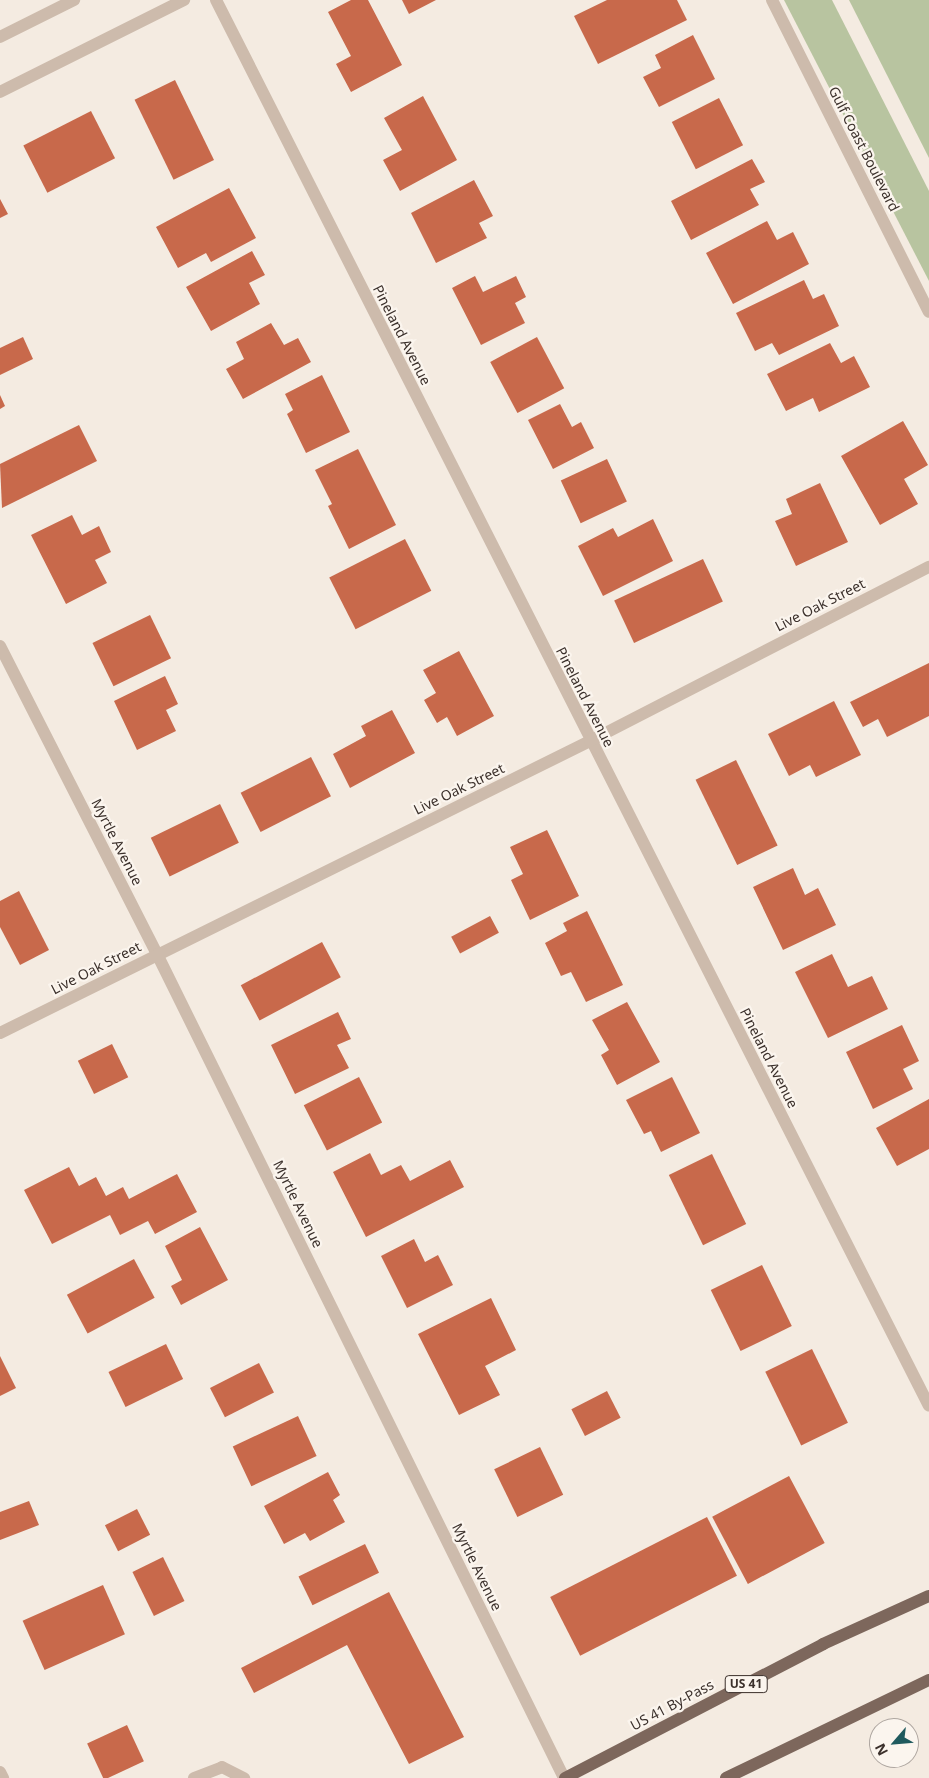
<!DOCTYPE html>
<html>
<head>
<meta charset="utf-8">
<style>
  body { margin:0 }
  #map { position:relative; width:929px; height:1778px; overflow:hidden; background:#f4ebe1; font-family:"Noto Sans",sans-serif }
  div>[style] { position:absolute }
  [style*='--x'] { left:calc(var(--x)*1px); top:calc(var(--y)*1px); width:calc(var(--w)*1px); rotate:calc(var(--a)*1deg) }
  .green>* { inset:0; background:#b8c4a0 }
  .building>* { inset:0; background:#c8694b; transform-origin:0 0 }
  .service>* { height:12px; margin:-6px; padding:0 6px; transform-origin:6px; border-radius:6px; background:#cdbbac }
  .minor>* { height:12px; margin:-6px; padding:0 6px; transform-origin:6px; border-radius:6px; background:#cdbbac }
  .primary>* { height:12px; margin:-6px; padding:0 6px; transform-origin:6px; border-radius:6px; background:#7d675c }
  span { translate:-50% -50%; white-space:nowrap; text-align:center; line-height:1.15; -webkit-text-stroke:4.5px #fbf5ee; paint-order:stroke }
  .shield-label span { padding:1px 4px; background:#fbf5ee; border:1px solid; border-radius:4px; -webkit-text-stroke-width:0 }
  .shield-label { font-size:12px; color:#3b302b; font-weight:700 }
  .street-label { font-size:14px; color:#3b302b }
  .north { position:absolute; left:869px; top:1718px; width:50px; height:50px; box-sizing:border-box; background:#fbf5ee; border:1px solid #aea6a0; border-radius:50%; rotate:243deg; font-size:14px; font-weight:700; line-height:20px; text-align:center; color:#3b302b }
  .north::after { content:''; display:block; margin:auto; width:18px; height:22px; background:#1f5a5e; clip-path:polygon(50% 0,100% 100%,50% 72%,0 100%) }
</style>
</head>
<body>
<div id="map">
  <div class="green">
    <i style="clip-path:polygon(784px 0,832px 0,929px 191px,929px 281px)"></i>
    <i style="clip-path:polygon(849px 0,929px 0,929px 158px)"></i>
  </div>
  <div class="building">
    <i style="clip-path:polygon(351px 0,368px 0,402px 65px,351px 92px,336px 64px,351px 56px,328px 12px)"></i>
    <i style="clip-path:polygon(402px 0,436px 0,409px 14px)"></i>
    <i style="clip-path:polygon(607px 0,677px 0,687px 20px,598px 64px,574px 16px)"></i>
    <i style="clip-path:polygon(693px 35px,715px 79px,659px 107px,643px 77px,661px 68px,655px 55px)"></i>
    <i style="left:175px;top:80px;width:89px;height:45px;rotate:64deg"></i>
    <i style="clip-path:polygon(423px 96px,457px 160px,400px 191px,383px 160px,402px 150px,384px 118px)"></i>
    <i style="left:719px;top:98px;width:53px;height:53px;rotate:63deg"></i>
    <i style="left:91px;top:111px;width:53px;height:76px;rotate:63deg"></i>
    <i style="clip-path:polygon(752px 159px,765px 182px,750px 189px,759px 205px,691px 240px,671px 201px)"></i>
    <i style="clip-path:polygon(474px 180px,493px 216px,479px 223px,487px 238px,436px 263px,411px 213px)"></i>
    <i style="clip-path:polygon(229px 188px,256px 238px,211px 262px,206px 253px,178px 268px,156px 227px)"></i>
    <i style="clip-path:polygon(0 199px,8px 214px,0 218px)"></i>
    <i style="clip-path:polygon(767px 221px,777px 240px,793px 232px,809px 264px,733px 304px,706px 253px)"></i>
    <i style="clip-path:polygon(252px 251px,265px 275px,249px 283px,260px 304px,211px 331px,186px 287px)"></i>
    <i style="clip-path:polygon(475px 276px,483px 292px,516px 276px,526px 297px,515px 303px,525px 323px,481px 345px,452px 288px)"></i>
    <i style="clip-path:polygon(804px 280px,813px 299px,824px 294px,839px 326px,779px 355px,772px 343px,755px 351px,736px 313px)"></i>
    <i style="clip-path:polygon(271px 323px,284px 345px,298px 338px,311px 362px,243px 399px,226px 369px,244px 359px,236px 342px)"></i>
    <i style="clip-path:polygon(23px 337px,33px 359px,0 375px,0 348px)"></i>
    <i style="left:537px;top:337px;width:58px;height:53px;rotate:62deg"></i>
    <i style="clip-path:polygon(830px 343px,841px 363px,854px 356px,870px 387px,819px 412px,813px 398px,786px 411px,767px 374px)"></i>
    <i style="clip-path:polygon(322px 375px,350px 432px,306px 453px,287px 414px,293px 410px,285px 394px)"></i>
    <i style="clip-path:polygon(0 395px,5px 406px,0 409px)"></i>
    <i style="clip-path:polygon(560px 404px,572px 427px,581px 422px,594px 448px,553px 469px,528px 420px)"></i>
    <i style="clip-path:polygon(903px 421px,928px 465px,904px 479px,918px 504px,880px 525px,841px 456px)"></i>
    <i style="clip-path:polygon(79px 425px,97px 461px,2px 508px,0 464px)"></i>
    <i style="clip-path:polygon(358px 449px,396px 525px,349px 549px,328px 506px,332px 504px,315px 470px)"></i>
    <i style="left:607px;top:459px;width:47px;height:51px;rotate:65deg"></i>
    <i style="clip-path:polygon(820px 483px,848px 542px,796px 566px,775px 521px,792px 514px,786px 499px)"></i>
    <i style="clip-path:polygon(72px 515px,82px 535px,99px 526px,111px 552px,95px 560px,107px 583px,66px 604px,31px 535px)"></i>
    <i style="clip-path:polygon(653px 519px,673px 561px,603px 596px,578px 546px,613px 528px,618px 537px)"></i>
    <i style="left:405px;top:539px;width:58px;height:85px;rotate:63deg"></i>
    <i style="left:703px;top:559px;width:47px;height:98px;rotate:65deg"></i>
    <i style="left:150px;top:615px;width:48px;height:64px;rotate:64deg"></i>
    <i style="clip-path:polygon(459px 651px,494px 716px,457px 736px,447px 717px,437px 723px,424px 700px,436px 693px,423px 670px)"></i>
    <i style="clip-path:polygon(929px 663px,929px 716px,887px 737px,878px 719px,863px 727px,850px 702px)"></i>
    <i style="clip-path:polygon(165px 676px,178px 704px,166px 710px,176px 731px,137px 750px,114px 701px)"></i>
    <i style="clip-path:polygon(834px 701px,861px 755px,816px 777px,810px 765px,789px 776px,768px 734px)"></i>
    <i style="clip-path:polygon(392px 710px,415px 753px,350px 788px,333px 754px,366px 736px,361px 726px)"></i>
    <i style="left:311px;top:757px;width:44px;height:79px;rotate:63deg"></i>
    <i style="left:736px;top:760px;width:95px;height:45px;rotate:64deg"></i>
    <i style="left:220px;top:804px;width:43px;height:77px;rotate:64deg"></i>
    <i style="clip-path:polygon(547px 830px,579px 896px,530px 920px,511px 880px,523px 874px,510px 847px)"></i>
    <i style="clip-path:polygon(793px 868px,805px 895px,818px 888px,836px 925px,783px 950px,753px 887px)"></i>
    <i style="clip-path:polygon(19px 891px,49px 950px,20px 965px,0 927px,0 901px)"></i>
    <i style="clip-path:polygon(587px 911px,623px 985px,586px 1002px,571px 972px,561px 976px,545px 943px,567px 931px,563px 923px)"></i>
    <i style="left:490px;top:916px;width:19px;height:44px;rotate:62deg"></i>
    <i style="left:322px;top:942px;width:40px;height:92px;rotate:62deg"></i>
    <i style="clip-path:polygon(832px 954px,848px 987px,872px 976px,888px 1009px,828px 1038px,795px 972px)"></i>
    <i style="clip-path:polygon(627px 1002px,660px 1062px,617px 1085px,601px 1055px,609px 1050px,592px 1020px)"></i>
    <i style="clip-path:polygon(338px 1012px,351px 1039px,337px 1045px,349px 1068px,295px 1094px,271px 1045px)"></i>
    <i style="clip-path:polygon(902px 1025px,919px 1061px,903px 1069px,913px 1089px,873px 1109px,846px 1052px)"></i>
    <i style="left:112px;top:1044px;width:37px;height:38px;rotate:64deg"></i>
    <i style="left:359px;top:1077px;width:51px;height:62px;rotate:63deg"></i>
    <i style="clip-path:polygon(672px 1077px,700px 1133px,661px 1152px,651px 1131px,644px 1134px,626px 1100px)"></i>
    <i style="clip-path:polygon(929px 1099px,929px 1149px,897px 1166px,876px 1128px)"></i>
    <i style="clip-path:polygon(370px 1153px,381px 1175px,401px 1165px,410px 1181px,450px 1160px,464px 1187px,366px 1237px,333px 1172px)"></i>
    <i style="left:712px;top:1154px;width:78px;height:48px;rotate:64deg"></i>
    <i style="clip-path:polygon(69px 1167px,79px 1186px,96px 1177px,106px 1196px,123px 1187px,129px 1199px,177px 1174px,197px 1212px,155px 1234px,148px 1221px,120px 1235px,110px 1215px,52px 1244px,24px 1190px)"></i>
    <i style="clip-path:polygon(200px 1227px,228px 1280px,181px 1305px,171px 1286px,182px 1280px,165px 1246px)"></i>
    <i style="clip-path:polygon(414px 1239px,425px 1262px,438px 1255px,453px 1285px,407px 1308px,381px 1256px)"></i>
    <i style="left:134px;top:1259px;width:44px;height:76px;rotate:62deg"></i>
    <i style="left:762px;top:1265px;width:68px;height:57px;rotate:64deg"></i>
    <i style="clip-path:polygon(491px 1298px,516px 1350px,485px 1366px,500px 1395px,459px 1415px,418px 1334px)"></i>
    <i style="left:166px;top:1344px;width:39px;height:64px;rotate:64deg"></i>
    <i style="left:812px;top:1349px;width:82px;height:52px;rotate:64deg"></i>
    <i style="clip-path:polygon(0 1356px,16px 1388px,0 1396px)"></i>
    <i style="left:259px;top:1363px;width:33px;height:55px;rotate:63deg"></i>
    <i style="left:607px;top:1391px;width:30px;height:40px;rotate:63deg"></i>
    <i style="left:298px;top:1416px;width:44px;height:72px;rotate:65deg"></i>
    <i style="left:540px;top:1447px;width:53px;height:51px;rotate:64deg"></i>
    <i style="clip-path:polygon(328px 1472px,340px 1495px,333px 1500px,345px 1522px,310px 1541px,305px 1533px,284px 1544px,264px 1506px)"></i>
    <i style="left:789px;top:1476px;width:76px;height:87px;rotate:62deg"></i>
    <i style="clip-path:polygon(29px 1501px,39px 1525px,0 1540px,0 1512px)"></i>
    <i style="left:137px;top:1509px;width:29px;height:36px;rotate:63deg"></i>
    <i style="left:707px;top:1517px;width:66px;height:176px;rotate:63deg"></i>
    <i style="left:365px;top:1544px;width:32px;height:74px;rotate:64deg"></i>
    <i style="left:163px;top:1557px;width:49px;height:34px;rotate:64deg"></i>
    <i style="left:103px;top:1585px;width:54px;height:88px;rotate:66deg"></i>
    <i style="clip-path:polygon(389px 1592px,464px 1737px,409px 1764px,347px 1645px,254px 1693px,241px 1668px)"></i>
    <i style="left:127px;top:1725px;width:40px;height:44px;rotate:65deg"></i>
  </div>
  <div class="service">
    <i style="--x:194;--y:1778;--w:30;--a:-21"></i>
    <i style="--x:222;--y:1767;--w:25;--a:27"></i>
  </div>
  <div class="minor">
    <i style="--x:216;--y:0;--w:1576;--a:63.11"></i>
    <i style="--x:772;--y:0;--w:349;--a:63.3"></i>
    <i style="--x:0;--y:37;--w:83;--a:-26.6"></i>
    <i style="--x:0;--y:92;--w:206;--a:-26.6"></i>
    <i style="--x:0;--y:646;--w:346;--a:63"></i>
    <i style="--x:157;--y:954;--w:919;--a:63.71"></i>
    <i style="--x:0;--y:1033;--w:658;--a:-26.33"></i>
    <i style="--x:590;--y:741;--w:381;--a:-27.2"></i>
    <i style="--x:0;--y:1772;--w:7;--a:63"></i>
  </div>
  <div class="primary">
    <i style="--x:565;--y:1778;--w:291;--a:-27.4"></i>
    <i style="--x:823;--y:1644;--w:116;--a:-24.4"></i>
    <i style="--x:726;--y:1778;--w:225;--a:-25.8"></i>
  </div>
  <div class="shield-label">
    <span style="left:746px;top:1684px">US 41</span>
  </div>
  <div class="street-label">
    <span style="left:864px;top:149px;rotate:63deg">Gulf Coast Boulevard</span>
    <span style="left:402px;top:335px;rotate:63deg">Pineland Avenue</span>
    <span style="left:820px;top:605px;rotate:-27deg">Live Oak Street</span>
    <span style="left:585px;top:697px;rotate:63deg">Pineland Avenue</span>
    <span style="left:459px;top:789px;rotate:-26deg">Live Oak Street</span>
    <span style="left:117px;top:842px;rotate:63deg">Myrtle Avenue</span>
    <span style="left:96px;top:968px;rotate:-27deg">Live Oak Street</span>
    <span style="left:769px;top:1058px;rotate:63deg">Pineland Avenue</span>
    <span style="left:298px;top:1204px;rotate:64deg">Myrtle Avenue</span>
    <span style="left:477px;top:1567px;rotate:64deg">Myrtle Avenue</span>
    <span style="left:672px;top:1705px;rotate:-28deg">US 41 By-Pass</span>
  </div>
  <div class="north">N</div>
</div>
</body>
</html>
